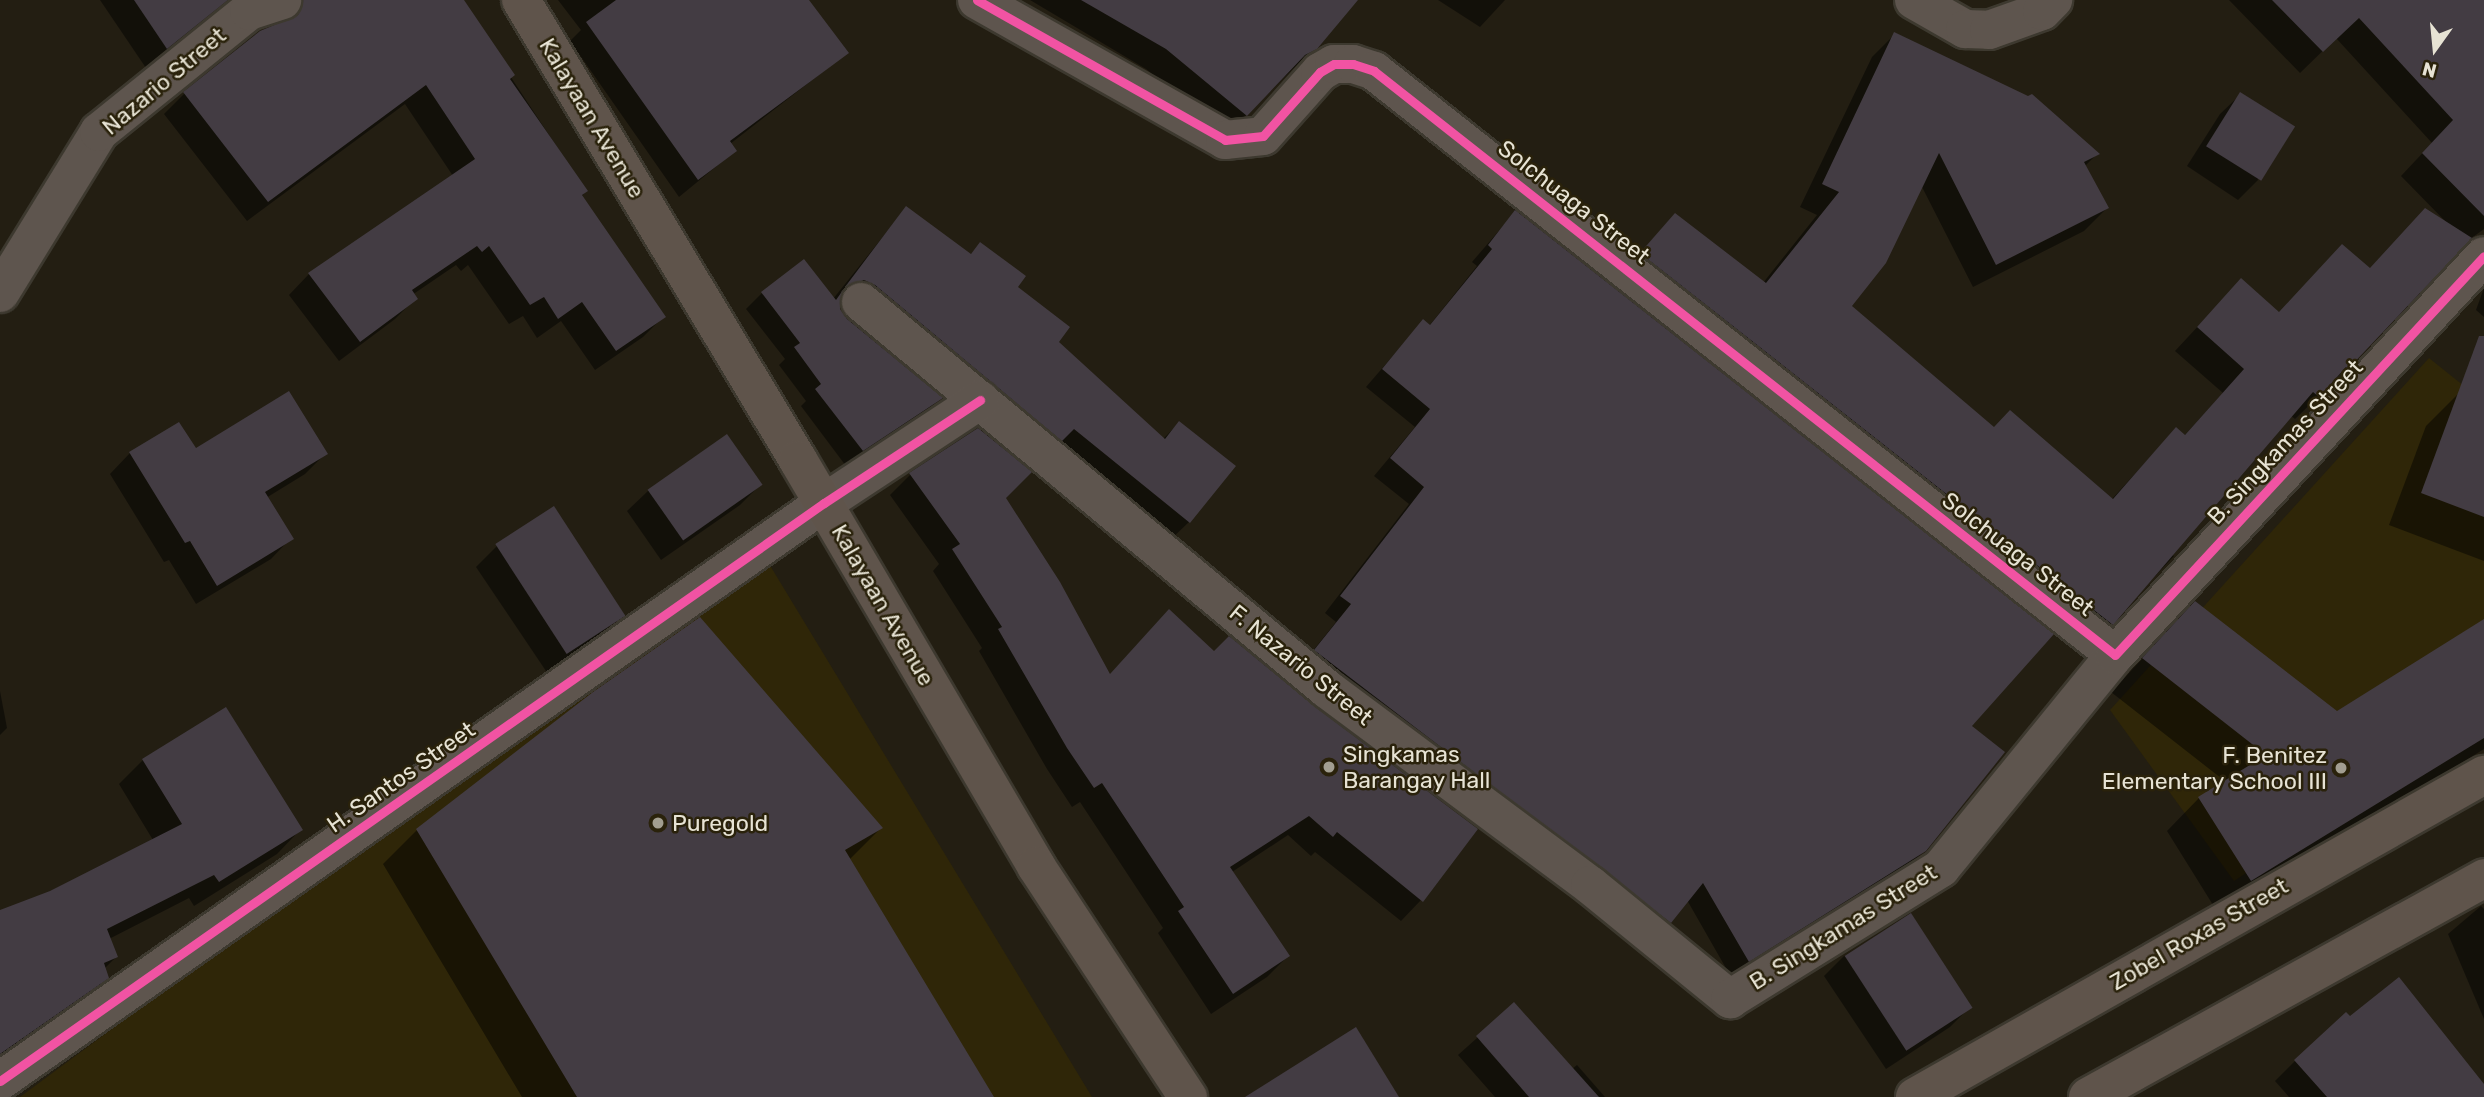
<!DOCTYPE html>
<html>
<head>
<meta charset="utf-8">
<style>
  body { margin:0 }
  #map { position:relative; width:2484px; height:1097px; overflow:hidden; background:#231e12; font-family:Rubik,sans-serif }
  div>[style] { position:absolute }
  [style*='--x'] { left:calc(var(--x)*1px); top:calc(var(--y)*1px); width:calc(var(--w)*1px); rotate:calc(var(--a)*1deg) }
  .built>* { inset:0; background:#2f2608 }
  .shadow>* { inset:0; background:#0007 }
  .building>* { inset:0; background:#433c43; transform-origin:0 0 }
  .roads { filter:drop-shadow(2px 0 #3d392f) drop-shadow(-2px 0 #3d392f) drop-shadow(0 2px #3d392f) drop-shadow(0 -2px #3d392f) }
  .minor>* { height:38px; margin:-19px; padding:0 19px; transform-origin:19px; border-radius:19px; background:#5e554e }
  .major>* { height:38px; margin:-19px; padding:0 19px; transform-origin:19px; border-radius:19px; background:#5f544b }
  .cycleway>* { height:9px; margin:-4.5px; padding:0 4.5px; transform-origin:4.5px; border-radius:4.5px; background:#f153a3 }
  .dots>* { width:19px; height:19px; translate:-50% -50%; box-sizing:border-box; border:4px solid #2a220b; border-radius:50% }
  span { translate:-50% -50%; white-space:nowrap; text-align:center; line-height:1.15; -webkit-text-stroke:5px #2a220b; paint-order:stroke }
  .street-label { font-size:23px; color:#e7e3d4 }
  .poi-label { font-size:23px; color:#e7e3d4 }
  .left { translate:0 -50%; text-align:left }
  .right { translate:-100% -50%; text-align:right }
  .north { position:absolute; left:2400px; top:14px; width:70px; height:70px; -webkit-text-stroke:5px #2a220b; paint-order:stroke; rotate:195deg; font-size:19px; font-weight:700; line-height:28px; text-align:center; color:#e7e3d4 }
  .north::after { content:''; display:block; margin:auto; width:24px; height:32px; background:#e7e3d4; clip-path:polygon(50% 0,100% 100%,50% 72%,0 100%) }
</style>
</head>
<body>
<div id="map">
  <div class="built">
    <i style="clip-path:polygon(2429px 358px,2484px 402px,2484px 718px,2234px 881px,2110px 710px)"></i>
    <i style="clip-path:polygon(760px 549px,1092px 1097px,20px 1097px)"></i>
  </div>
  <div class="shadow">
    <i style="clip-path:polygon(100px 0,227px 0,146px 68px)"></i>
    <i style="clip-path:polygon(303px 0,460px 0,586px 191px,581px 197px,663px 317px,643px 337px,595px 370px,561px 321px,537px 338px,523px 316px,509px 324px,468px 265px,461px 271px,456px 265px,412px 295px,415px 299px,395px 319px,339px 361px,289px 295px,309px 274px,453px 176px,405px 104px,247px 221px,164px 114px,185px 93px,282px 23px)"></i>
    <i style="clip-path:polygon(558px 0,805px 0,847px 53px,730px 144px,735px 151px,679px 197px,570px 41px,581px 30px)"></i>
    <i style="clip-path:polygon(1030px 0,1353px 0,1315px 47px,1226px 135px,1146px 69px)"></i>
    <i style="clip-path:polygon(1438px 0,1505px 0,1480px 27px)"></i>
    <i style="clip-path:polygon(2229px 0,2484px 0,2484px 229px,2466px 242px,2324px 391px,2295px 419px,2290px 415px,2170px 553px,2174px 556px,2088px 647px,1619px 277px,1675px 215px,1763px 283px,1817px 215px,1800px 207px,1872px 57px,1895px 34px,2097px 154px,2085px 166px,2107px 208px,2084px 231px,1973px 287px,1921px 185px,1849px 307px,1993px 429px,2111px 500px,2154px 453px,2184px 436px,2223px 393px,2175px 351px,2241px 280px,2278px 314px,2369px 270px,2446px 222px,2401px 176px,2432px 143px,2336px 38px,2300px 73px)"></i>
    <i style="clip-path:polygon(2241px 94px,2258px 180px,2238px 200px,2187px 166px,2220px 114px)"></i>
    <i style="clip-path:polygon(906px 208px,970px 255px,981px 244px,1057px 342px,1163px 439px,1179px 423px,1189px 522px,1168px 542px,843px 300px,838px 309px,846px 320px,940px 398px,924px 414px,846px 466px,801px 406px,806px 401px,779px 365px,785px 359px,746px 309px,762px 293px,833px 299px)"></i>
    <i style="clip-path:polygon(1515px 212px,1970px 726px,1925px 850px,1907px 868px,1731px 977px,1687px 900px,1653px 938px,1299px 668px,1336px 622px,1325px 613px,1409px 504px,1374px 476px,1415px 427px,1366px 387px,1423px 321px,1429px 326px,1477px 266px,1472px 262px)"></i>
    <i style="clip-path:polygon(2484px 288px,2484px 317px,2476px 310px)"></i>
    <i style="clip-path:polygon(2459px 393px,2484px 402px,2484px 561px,2389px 525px,2426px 426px)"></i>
    <i style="clip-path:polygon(727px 436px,760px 485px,740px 505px,661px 560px,627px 511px,648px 491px)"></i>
    <i style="clip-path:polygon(195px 451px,325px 454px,305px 474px,266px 498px,291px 538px,271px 559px,196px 604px,169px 560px,164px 562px,110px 474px,130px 453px)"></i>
    <i style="clip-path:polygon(911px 474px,1004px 498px,1109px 676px,1148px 633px,1421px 900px,1401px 921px,1315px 852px,1311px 856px,1288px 835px,1232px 872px,1288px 956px,1267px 977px,1211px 1014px,1158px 933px,1163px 928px,1080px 802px,1072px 807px,1047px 769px,979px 651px,982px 648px,933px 571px,939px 564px,890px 495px)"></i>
    <i style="clip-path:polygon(554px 509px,624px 615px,548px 674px,476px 567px,497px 546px)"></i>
    <i style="clip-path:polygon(2195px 603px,2337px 713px,2484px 621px,2484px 749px,2218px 913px,2167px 831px,2199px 798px,2226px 782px,2111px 692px)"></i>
    <i style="clip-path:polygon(0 691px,7px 728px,0 735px)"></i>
    <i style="clip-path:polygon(594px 693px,881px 828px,849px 860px,992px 1097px,522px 1097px,383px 864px,417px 830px)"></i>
    <i style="clip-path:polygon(143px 760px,301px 829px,277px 854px,194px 906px,189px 898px,109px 939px,116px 957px,104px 969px,107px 977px,83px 1002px,0 1060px,0 911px,51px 892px,153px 840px,119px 784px)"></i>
    <i style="clip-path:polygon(2481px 906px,2484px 909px,2484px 1019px,2448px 934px)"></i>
    <i style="clip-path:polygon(1844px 956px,1970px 1007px,1950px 1027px,1886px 1069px,1824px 976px)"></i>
    <i style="clip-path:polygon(1514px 1005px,1572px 1069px,1577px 1065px,1605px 1097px,1495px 1097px,1458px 1055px)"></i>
    <i style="clip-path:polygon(2295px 1061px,2484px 1087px,2484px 1097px,2289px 1097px,2275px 1081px)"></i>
  </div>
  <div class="building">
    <i style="clip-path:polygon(134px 0,228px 0,167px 49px)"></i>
    <i style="clip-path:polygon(303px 0,464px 0,515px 75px,510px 79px,588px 191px,582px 195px,666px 317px,616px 351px,582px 302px,558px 319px,544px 297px,530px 305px,489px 246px,482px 252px,477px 246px,412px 290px,418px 299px,360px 342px,308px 273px,475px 159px,426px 85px,268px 202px,183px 92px,260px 31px,298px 15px)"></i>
    <i style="clip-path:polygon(616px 0,809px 0,849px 53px,730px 141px,737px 151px,698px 180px,586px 22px)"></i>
    <i style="clip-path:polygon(1081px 0,1358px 0,1317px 49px,1305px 55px,1247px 116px,1166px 49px)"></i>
    <i style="clip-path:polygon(2272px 0,2484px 0,2484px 216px,2422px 153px,2453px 120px,2359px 18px,2323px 52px)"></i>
    <i style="clip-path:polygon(1894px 32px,2028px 96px,2032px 94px,2100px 154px,2084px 162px,2109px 208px,1996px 265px,1939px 153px,1886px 263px,1852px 306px,1994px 427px,2010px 410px,2113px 499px,2176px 427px,2185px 435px,2244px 369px,2197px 327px,2241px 278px,2279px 312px,2342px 244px,2370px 268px,2425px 208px,2472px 238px,2348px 369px,2346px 367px,2319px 397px,2313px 392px,2113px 625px,1640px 253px,1675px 213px,1766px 283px,1839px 192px,1822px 184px)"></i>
    <i style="left:2240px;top:92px;width:65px;height:64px;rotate:32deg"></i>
    <i style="clip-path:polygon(906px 206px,971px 254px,980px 242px,1026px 276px,1018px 287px,1070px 327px,1059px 342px,1165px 439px,1179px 421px,1236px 466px,1190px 523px,1074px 429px,1062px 441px,875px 285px,864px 280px,845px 287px)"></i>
    <i style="clip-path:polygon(1515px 210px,2054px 634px,1972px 726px,2005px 752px,1926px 851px,1749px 962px,1703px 883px,1671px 923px,1314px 650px,1351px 604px,1340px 596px,1424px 487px,1390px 458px,1430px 409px,1382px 369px,1423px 319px,1430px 325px,1492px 249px,1488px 245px)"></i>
    <i style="clip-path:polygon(804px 259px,836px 300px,843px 290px,840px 309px,847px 319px,943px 398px,863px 451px,815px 389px,821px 384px,794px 347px,800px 343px,761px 292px)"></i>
    <i style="clip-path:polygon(2479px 336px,2484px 336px,2484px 517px,2421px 493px)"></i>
    <i style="clip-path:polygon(289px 391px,328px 454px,265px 492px,294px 539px,217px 586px,190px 541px,185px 543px,129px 452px,179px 422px,196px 448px)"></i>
    <i style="clip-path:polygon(978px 428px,1032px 472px,1006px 498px,1060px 582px,1110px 674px,1169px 609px,1214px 651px,1229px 636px,1314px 706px,1478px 829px,1423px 902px,1337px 832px,1333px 837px,1309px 816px,1230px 867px,1290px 956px,1233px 994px,1178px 911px,1184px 907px,1102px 783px,1094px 788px,1067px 748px,998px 629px,1002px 627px,952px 549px,960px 544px,909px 473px)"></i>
    <i style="left:727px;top:434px;width:62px;height:97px;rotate:55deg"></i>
    <i style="left:554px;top:506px;width:131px;height:70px;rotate:57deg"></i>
    <i style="clip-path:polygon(2195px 601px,2337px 711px,2484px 619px,2484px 738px,2251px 881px,2198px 797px,2266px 755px,2142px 658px)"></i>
    <i style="clip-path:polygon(700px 617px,883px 828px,845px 850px,994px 1097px,577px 1097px,416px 829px,593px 692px)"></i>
    <i style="clip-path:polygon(226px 707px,303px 830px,219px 882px,214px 875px,107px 929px,118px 957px,104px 963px,109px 978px,0 1054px,0 910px,50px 891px,182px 824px,142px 759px)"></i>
    <i style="left:1911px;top:913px;width:113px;height:79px;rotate:57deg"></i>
    <i style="clip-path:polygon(2399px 977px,2484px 1084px,2484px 1097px,2327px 1097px,2294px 1060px,2346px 1012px,2350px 1016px)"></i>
    <i style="clip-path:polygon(1514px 1002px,1599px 1097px,1529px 1097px,1476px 1036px)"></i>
    <i style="clip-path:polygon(1356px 1027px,1399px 1097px,1245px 1097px)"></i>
  </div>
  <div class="roads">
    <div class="minor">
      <i style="--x:977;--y:0;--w:285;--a:29.4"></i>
      <i style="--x:1225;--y:140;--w:38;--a:-6"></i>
      <i style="--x:1263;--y:136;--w:86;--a:-48.3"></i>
      <i style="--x:1320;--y:72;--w:16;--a:-30"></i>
      <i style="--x:1334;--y:64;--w:19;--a:0"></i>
      <i style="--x:1353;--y:64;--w:22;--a:18"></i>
      <i style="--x:1374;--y:71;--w:943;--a:38.24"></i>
      <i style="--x:1914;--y:0;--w:59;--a:29.6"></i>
      <i style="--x:1965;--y:29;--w:24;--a:2"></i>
      <i style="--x:1989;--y:30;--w:56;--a:-19.7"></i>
      <i style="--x:2042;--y:11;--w:16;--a:-45"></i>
      <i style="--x:0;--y:293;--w:189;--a:-58.4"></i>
      <i style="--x:99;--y:132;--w:193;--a:-38.9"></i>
      <i style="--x:249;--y:11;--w:35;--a:-18"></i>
      <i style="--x:861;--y:302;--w:606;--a:39.71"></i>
      <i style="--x:1327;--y:689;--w:328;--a:36.7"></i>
      <i style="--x:1590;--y:885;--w:181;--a:39.2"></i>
      <i style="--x:1730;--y:999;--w:248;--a:-31.8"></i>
      <i style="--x:1941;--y:868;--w:275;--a:-50.8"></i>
      <i style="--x:2115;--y:655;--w:543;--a:-47.24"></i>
      <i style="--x:0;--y:1081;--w:1007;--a:-35.05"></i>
      <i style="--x:824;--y:503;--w:187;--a:-33.4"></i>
    </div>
    <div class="major">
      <i style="--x:521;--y:0;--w:537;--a:58.94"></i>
      <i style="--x:798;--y:460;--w:471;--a:59.6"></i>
      <i style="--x:1036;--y:866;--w:277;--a:56.7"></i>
      <i style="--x:1915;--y:1097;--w:654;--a:-29.51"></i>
      <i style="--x:2088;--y:1097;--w:453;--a:-28.9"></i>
    </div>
  </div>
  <div class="cycleway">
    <i style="--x:977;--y:0;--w:285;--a:29.4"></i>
    <i style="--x:1225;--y:140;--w:38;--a:-6"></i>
    <i style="--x:1263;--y:136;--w:86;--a:-48.3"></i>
    <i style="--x:1320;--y:72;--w:16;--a:-30"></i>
    <i style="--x:1334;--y:64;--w:19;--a:0"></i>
    <i style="--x:1353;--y:64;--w:22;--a:18"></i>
    <i style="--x:1374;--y:71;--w:943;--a:38.24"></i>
    <i style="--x:2115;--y:655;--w:543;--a:-47.24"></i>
    <i style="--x:0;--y:1081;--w:1007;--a:-35.05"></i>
    <i style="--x:824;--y:503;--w:187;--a:-33.4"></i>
  </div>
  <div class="dots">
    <i style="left:1329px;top:767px;background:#a29e90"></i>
    <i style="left:2341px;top:768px;background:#a29e90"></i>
    <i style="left:658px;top:823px;background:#a29e90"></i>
  </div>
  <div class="street-label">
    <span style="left:164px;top:81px;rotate:-40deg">Nazario Street</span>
    <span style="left:592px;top:118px;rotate:59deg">Kalayaan Avenue</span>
    <span style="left:1574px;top:202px;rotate:38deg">Solchuaga Street</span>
    <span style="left:2285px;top:442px;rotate:-47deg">B. Singkamas Street</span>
    <span style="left:2018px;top:554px;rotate:38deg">Solchuaga Street</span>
    <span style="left:883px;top:605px;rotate:60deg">Kalayaan Avenue</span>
    <span style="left:1301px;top:665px;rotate:39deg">F. Nazario Street</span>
    <span style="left:401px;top:777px;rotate:-35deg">H. Santos Street</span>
    <span style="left:1843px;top:927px;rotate:-32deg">B. Singkamas Street</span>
    <span style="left:2199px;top:934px;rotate:-30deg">Zobel Roxas Street</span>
  </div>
  <div class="poi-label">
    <span class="left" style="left:1343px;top:767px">Singkamas<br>Barangay Hall</span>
    <span class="right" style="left:2327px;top:768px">F. Benitez<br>Elementary School III</span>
    <span class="left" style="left:672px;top:823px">Puregold</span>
  </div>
  <div class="north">N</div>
</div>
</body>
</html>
